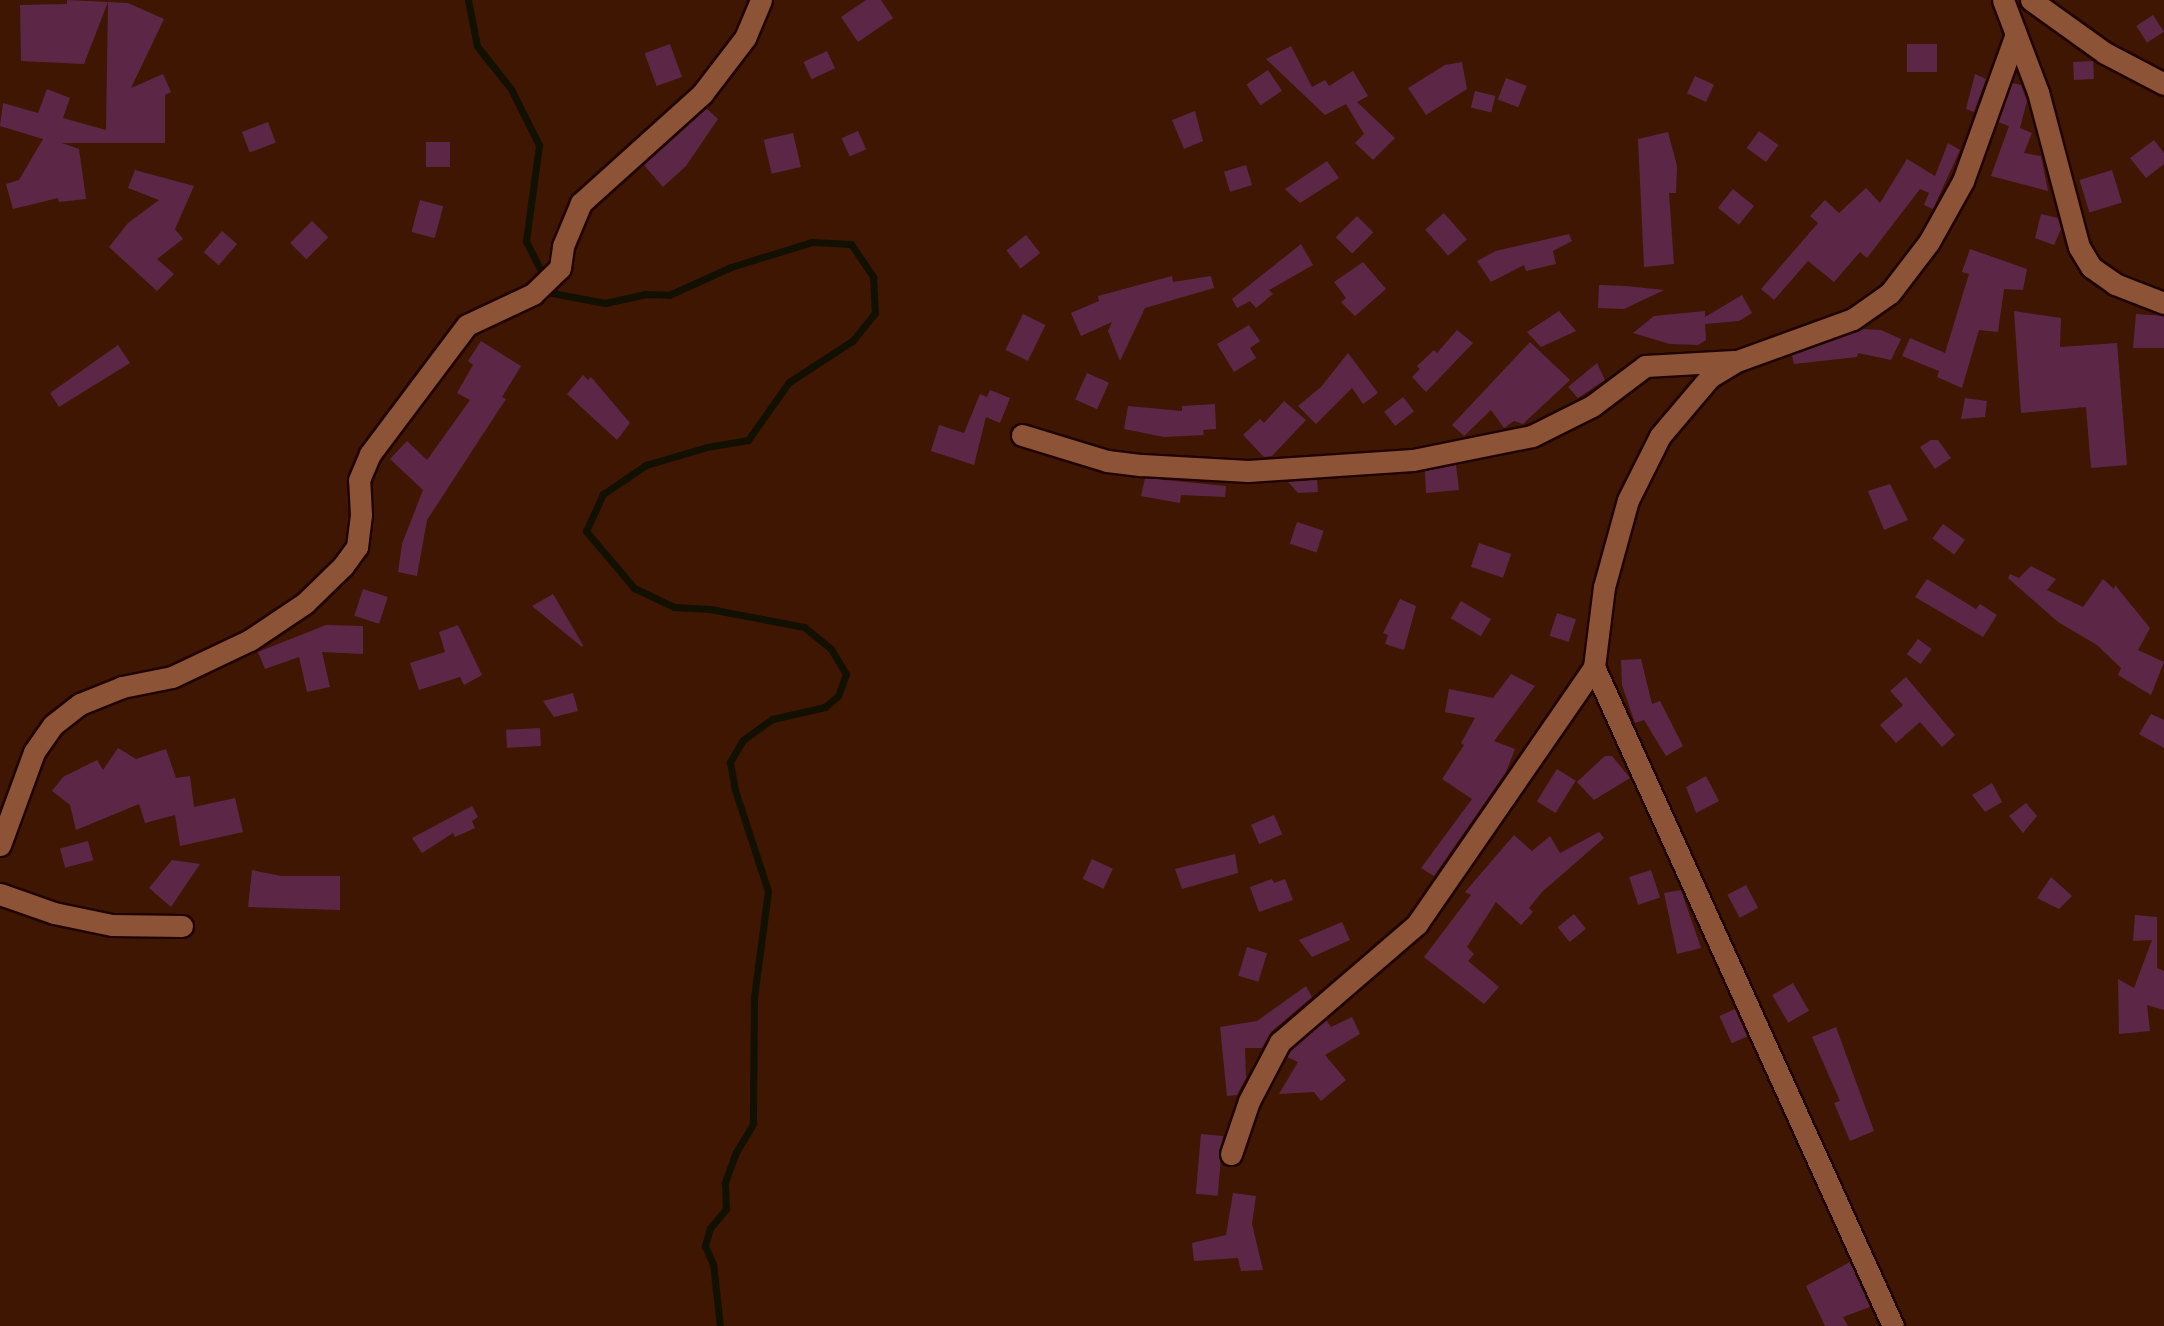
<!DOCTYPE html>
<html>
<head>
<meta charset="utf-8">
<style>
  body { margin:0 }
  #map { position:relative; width:2164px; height:1326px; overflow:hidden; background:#3f1602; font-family:"Work Sans",sans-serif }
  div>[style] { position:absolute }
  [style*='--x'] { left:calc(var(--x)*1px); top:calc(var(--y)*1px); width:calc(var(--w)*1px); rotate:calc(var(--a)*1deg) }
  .stream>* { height:7px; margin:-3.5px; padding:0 3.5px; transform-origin:3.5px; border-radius:3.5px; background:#121001 }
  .building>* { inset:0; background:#5c2747; transform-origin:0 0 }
  .roads { filter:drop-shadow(2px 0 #1f0400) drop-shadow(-2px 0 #1f0400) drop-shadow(0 2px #1f0400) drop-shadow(0 -2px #1f0400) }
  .minor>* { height:21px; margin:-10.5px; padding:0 10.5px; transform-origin:10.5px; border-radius:10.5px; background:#8d5337 }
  span { translate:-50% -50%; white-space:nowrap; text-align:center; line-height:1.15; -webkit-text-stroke:7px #340c00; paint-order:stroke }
</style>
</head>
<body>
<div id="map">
  <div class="stream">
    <i style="--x:468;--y:0;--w:47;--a:78.9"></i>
    <i style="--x:477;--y:46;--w:55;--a:51.7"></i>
    <i style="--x:511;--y:89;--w:63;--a:63.4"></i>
    <i style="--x:539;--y:145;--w:97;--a:97.7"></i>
    <i style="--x:526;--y:241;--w:58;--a:63.4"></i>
    <i style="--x:552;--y:293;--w:54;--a:10.7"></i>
    <i style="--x:605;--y:303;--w:42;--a:-12.4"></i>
    <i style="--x:646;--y:294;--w:23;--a:2"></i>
    <i style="--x:669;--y:295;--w:68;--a:-24.3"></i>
    <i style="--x:731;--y:267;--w:85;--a:-17.2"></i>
    <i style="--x:812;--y:242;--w:39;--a:3"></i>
    <i style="--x:851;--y:244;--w:40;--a:56"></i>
    <i style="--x:873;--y:277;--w:36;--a:87"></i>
    <i style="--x:875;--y:313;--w:36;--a:129"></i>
    <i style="--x:852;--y:341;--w:75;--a:146.9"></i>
    <i style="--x:789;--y:382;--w:71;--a:125.3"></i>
    <i style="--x:748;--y:440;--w:42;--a:170.3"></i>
    <i style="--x:707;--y:447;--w:64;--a:163.6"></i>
    <i style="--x:646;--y:465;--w:52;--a:146"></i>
    <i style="--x:603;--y:494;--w:41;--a:114.7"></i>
    <i style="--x:586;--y:531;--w:75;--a:49.9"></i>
    <i style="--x:634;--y:588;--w:44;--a:25.4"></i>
    <i style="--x:674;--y:607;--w:36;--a:3"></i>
    <i style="--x:710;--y:609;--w:96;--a:10.8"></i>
    <i style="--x:804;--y:627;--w:35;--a:39"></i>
    <i style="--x:831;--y:649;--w:29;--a:59"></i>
    <i style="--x:846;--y:674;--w:23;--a:110"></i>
    <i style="--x:838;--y:696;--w:17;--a:140"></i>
    <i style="--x:825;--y:707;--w:54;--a:167.2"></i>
    <i style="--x:772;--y:719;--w:36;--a:144"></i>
    <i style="--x:743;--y:740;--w:26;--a:121"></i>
    <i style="--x:730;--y:762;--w:28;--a:80"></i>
    <i style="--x:735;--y:790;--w:106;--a:71.9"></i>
    <i style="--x:768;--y:891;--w:108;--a:97.5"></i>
    <i style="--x:754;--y:998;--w:126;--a:90.5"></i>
    <i style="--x:753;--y:1124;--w:33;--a:121"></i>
    <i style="--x:736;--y:1152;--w:33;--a:110"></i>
    <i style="--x:725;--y:1183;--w:26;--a:88"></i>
    <i style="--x:726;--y:1209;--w:25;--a:130"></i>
    <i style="--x:710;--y:1228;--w:19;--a:106"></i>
    <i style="--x:705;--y:1246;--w:20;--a:66"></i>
    <i style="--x:713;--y:1264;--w:62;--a:83.6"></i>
  </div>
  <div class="building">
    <i style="clip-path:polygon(67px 0,108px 2px,84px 64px,21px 61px,20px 5px,67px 4px)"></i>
    <i style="clip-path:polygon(866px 0,881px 0,893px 18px,858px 42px,841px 17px)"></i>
    <i style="clip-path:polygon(108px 2px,128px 3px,164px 19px,131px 88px,163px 74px,171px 92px,165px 95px,165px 143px,62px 143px,79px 149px,86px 199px,59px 202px,58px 198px,13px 209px,6px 184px,19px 180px,43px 139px,0 126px,3px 103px,38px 113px,47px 89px,70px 98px,63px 118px,106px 130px)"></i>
    <i style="left:2153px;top:15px;width:20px;height:20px;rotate:57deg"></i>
    <i style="left:670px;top:44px;width:35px;height:27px;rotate:70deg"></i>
    <i style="left:1907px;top:44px;width:30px;height:28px"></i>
    <i style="clip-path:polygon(1291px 46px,1312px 87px,1325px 80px,1329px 86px,1353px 71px,1368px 96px,1357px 102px,1395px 138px,1373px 160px,1355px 143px,1364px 134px,1346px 104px,1325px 115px,1266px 59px)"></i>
    <i style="left:827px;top:51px;width:19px;height:26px;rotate:65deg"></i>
    <i style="left:2093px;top:61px;width:18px;height:20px;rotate:87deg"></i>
    <i style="clip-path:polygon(1462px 62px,1467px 89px,1426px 115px,1408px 88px,1445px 65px)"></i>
    <i style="left:1268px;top:70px;width:25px;height:26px;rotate:56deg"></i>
    <i style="clip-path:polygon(1975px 74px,1986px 79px,1974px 112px,1966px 109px)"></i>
    <i style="left:1695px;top:76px;width:21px;height:19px;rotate:25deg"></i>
    <i style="left:1506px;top:78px;width:22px;height:23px;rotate:21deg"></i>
    <i style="clip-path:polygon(2012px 83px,2021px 85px,2027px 101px,2020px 128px,2032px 133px,2024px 153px,2041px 156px,2048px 191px,1991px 176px,2009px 126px,1998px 122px)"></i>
    <i style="left:1475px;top:91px;width:21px;height:17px;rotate:14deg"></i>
    <i style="clip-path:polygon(706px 108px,718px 119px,686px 166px,663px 187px,644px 165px)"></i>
    <i style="clip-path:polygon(1195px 111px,1203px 141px,1184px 149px,1172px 120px)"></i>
    <i style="left:268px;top:122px;width:22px;height:28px;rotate:69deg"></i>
    <i style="left:858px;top:131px;width:20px;height:18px;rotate:66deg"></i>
    <i style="left:1759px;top:131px;width:24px;height:21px;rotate:36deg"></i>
    <i style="clip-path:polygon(1668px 132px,1677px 166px,1676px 193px,1669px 193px,1674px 264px,1644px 267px,1638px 139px)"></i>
    <i style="left:793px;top:133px;width:35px;height:30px;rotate:77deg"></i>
    <i style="clip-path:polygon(2154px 140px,2164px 153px,2164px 164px,2146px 178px,2130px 158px)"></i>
    <i style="left:426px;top:142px;width:24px;height:25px"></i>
    <i style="clip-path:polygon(1948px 143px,1960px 150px,1933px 209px,1924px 205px,1929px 193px,1920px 189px,1867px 258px,1860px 252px,1834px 282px,1808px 261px,1774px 300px,1761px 289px,1818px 223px,1810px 216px,1825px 200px,1839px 213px,1866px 188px,1880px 203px,1907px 159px,1935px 176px)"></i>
    <i style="clip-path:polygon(1327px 161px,1339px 178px,1300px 203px,1285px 189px)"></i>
    <i style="left:1246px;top:165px;width:21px;height:23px;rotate:73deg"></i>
    <i style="clip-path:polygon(135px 170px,194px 186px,175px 229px,183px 239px,157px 259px,174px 274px,157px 291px,109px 247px,128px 223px,159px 200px,128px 188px)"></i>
    <i style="left:2112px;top:170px;width:34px;height:34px;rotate:73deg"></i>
    <i style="left:1733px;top:189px;width:27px;height:24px;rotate:39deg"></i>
    <i style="left:420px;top:200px;width:24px;height:33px;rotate:15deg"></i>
    <i style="left:1444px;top:213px;width:35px;height:25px;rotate:49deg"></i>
    <i style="clip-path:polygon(2041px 214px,2058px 218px,2061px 229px,2054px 245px,2035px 238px)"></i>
    <i style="left:1357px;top:216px;width:23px;height:30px;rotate:45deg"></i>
    <i style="left:312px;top:221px;width:23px;height:31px;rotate:45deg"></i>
    <i style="left:222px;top:231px;width:20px;height:28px;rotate:41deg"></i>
    <i style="clip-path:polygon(1569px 234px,1572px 241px,1553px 251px,1556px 264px,1526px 271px,1524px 265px,1491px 282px,1477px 261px,1496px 251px)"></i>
    <i style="left:1026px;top:235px;width:23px;height:25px;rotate:52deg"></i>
    <i style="clip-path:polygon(1301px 244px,1313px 265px,1269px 290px,1273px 294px,1256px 308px,1250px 301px,1237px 308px,1232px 299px)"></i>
    <i style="clip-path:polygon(1970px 249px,2027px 269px,2023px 290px,2004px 289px,1998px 332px,1979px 330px,1962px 388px,1937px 377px,1939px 371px,1902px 356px,1910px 338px,1945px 353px,1969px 274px,1962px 272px)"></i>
    <i style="clip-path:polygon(1363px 262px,1386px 289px,1355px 316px,1341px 302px,1346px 298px,1334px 282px)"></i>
    <i style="clip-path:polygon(1172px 276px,1173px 282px,1211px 276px,1214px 288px,1145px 308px,1120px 361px,1108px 331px,1112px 322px,1081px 336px,1071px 313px,1099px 301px,1098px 296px)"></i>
    <i style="clip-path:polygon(1599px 285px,1626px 286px,1664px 290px,1624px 309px,1598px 308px)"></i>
    <i style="clip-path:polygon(1742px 295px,1752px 313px,1739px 321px,1705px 324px,1706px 340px,1698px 345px,1670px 344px,1633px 333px,1654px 316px,1705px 311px,1705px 317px)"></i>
    <i style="clip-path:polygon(1559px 311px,1576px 331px,1541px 347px,1527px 332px)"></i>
    <i style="clip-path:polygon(2014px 311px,2061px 318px,2060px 347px,2117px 343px,2127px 465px,2091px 468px,2086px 407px,2021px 413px)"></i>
    <i style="left:1023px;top:314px;width:25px;height:40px;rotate:26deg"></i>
    <i style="clip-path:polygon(2136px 314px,2164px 316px,2164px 348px,2133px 348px)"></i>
    <i style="clip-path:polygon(1249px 325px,1260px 341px,1250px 348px,1256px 358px,1234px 372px,1217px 344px)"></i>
    <i style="clip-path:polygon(1862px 329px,1881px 330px,1901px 339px,1891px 360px,1858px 353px,1857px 357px,1794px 364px,1792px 355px)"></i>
    <i style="clip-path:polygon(1457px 330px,1473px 343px,1426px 392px,1412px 377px,1420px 369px,1417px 366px,1434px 350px,1437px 353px)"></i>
    <i style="clip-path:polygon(481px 341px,521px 366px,502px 397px,506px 399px,500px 408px,427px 520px,417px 576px,398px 572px,402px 544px,423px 490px,390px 459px,407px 441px,427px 460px,470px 400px,457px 393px,473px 365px,468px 361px)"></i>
    <i style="clip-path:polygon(1530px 342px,1570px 380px,1523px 424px,1514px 421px,1504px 428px,1491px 410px,1464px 436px,1452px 425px)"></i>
    <i style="clip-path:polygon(118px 345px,130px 363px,59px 407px,50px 393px)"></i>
    <i style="clip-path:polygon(1348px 353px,1378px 393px,1363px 404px,1352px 388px,1316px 424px,1298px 406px,1321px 387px)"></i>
    <i style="clip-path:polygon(1597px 363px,1605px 380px,1578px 398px,1568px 387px)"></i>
    <i style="left:1087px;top:373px;width:24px;height:29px;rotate:24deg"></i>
    <i style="clip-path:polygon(583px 375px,588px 380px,591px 377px,630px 423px,617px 440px,567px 394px)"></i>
    <i style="clip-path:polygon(990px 390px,1010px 398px,1000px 423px,986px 417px,974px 465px,931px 451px,939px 425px,964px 433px,980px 394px,987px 397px)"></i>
    <i style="left:1403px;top:397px;width:18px;height:24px;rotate:52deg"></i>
    <i style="clip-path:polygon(1965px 398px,1987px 401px,1985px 417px,1961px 419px)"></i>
    <i style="clip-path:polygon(1284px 401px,1306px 420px,1272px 456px,1264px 457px,1243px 435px,1260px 419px,1264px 423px)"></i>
    <i style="clip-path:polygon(1215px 404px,1216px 429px,1203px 430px,1204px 435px,1164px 437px,1124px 429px,1128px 406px,1182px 411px,1182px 406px)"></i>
    <i style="clip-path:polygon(1931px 440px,1938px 440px,1951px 458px,1935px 469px,1920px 447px)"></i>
    <i style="clip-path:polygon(1456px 465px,1459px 490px,1426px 493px,1425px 471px)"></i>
    <i style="clip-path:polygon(1145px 478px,1226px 486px,1225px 497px,1181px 495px,1180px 503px,1141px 496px)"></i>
    <i style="clip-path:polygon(1317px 480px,1318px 492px,1298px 493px,1288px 482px)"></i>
    <i style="clip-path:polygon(1890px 484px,1908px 520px,1884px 530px,1868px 491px)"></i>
    <i style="left:1297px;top:522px;width:28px;height:23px;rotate:18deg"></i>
    <i style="left:1943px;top:524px;width:27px;height:18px;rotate:36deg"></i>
    <i style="left:1479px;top:543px;width:34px;height:25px;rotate:19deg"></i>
    <i style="clip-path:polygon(2031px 566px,2056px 579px,2047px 590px,2083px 607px,2103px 579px,2114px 589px,2115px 585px,2150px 628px,2138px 650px,2164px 662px,2151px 695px,2118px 675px,2121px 668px,2097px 645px,2058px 622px,2008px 578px,2010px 574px,2019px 578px)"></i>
    <i style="clip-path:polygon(1927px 579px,1976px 609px,1980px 604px,1997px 615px,1983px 637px,1915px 597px)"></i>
    <i style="left:363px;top:589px;width:26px;height:28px;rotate:18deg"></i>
    <i style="clip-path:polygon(553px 594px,583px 645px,582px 647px,532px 606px)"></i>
    <i style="clip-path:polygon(1400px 599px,1416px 606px,1404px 650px,1385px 644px,1388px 635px,1383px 633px)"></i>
    <i style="left:1461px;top:601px;width:35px;height:20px;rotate:31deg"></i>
    <i style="left:1557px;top:613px;width:20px;height:24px;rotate:18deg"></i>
    <i style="clip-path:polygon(326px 625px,363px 626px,363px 654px,322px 652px,330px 687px,307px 692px,299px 657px,265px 669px,258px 652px)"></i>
    <i style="clip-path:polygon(458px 625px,482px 675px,464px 685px,460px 677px,419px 690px,410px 663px,445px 652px,439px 632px)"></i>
    <i style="left:1918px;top:639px;width:17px;height:19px;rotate:36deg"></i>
    <i style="clip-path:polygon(1641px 659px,1652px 704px,1660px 701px,1683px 746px,1666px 756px,1644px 720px,1635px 723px,1622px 685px,1621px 660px)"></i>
    <i style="clip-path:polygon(1511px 674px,1535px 686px,1494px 741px,1515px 749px,1506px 772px,1434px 876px,1421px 868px,1472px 799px,1442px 779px,1464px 745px,1461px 743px,1475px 718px,1445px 712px,1449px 689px,1493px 698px)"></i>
    <i style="clip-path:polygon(1906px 677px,1955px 735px,1942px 747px,1920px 722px,1896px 743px,1880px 725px,1903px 705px,1890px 691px)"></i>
    <i style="clip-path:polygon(573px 693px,578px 711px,554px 717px,543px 701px)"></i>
    <i style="clip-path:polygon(2151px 714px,2164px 720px,2164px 748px,2139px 734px)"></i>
    <i style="left:540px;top:728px;width:18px;height:34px;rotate:87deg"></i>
    <i style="clip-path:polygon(118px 748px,136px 759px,166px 749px,176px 778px,190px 776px,194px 807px,235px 798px,243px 832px,180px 846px,175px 815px,145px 823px,139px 804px,76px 830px,70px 805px,52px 791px,63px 777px,97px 760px,103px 770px)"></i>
    <i style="clip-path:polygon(1605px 756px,1612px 756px,1630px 778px,1594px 800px,1577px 782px)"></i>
    <i style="left:1557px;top:769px;width:22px;height:38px;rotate:32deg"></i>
    <i style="clip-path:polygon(1706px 776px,1719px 801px,1696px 813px,1686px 787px)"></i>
    <i style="clip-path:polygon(1992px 783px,2002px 802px,1985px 812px,1972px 795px)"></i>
    <i style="clip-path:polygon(2026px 803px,2037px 816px,2023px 833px,2009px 816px)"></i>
    <i style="clip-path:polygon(472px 806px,478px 817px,472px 821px,475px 828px,455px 837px,453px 833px,422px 853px,412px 838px)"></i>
    <i style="left:1274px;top:815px;width:21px;height:25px;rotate:67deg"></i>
    <i style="clip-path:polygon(1599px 832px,1604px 838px,1542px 892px,1529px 908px,1533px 912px,1521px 925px,1496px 902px,1467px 947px,1474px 954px,1468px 961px,1499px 987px,1484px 1004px,1424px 957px,1471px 895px,1465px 892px,1514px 835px,1532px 851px,1550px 836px,1560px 853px)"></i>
    <i style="left:88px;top:841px;width:20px;height:29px;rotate:75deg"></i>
    <i style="clip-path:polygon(1235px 854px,1238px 873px,1182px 889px,1175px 869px)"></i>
    <i style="left:1092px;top:859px;width:23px;height:22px;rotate:25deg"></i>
    <i style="clip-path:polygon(172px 860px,200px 864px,171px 907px,149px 888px)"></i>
    <i style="clip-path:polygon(252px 870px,281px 876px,340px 876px,340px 910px,248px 907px)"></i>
    <i style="left:1651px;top:870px;width:29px;height:23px;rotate:72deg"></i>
    <i style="clip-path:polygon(2051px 877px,2072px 896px,2059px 909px,2037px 898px)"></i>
    <i style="clip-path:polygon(1272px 879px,1274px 883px,1285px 879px,1293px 900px,1259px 912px,1250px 887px)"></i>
    <i style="left:1746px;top:885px;width:26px;height:21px;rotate:62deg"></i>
    <i style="clip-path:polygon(1681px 890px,1701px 948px,1677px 954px,1664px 893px)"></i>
    <i style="left:1574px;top:914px;width:19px;height:21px;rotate:51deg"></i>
    <i style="clip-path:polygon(2135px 915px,2157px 917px,2157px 968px,2164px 971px,2164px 1010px,2147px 1005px,2150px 1031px,2119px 1034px,2118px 979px,2134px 988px,2152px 940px,2133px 941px)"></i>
    <i style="clip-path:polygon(1342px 922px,1350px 940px,1312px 957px,1299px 940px)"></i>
    <i style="left:1247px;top:947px;width:21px;height:30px;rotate:17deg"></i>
    <i style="left:1793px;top:983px;width:32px;height:24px;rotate:60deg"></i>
    <i style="clip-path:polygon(1306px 986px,1312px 997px,1271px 1032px,1262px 1048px,1245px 1048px,1246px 1078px,1237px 1095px,1227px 1096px,1220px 1027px,1257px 1021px)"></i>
    <i style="left:1735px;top:1009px;width:30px;height:17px;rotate:66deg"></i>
    <i style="clip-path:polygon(1352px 1017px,1360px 1034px,1325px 1055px,1346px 1080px,1321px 1101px,1314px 1092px,1279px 1094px,1298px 1062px,1287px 1057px,1290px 1050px,1326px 1020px,1331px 1027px)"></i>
    <i style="clip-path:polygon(1836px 1027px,1874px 1131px,1850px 1141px,1834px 1103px,1840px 1101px,1812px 1037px)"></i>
    <i style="left:1201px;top:1134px;width:22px;height:60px;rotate:5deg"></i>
    <i style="clip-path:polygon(1233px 1193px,1256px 1196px,1252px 1224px,1263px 1270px,1241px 1271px,1238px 1258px,1194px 1261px,1192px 1243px,1226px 1235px)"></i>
    <i style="clip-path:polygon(1850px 1262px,1870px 1307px,1843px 1317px,1848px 1326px,1825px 1326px,1806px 1286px)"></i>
  </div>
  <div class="roads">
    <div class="minor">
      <i style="--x:2003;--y:0;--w:98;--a:69.2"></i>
      <i style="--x:2038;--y:92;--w:160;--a:75.2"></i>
      <i style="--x:2079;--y:247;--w:23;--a:59"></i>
      <i style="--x:2091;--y:267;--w:29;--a:35"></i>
      <i style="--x:2115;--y:284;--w:53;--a:21.2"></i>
      <i style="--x:2031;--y:0;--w:91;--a:35.6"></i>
      <i style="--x:2105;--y:53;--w:67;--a:27.7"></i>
      <i style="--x:1022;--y:435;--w:89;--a:17"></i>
      <i style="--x:1107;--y:461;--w:35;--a:7"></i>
      <i style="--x:1142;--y:465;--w:106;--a:3.2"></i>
      <i style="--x:1248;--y:471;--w:165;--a:-3.8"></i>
      <i style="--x:1413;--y:460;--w:121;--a:-11.4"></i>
      <i style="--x:1532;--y:436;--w:67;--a:-26.6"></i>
      <i style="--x:1592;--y:406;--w:66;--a:-37"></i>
      <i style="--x:1645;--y:366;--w:89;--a:-3.2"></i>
      <i style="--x:0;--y:845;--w:99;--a:-69.9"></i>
      <i style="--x:34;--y:752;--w:33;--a:-55"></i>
      <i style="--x:53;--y:725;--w:34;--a:-38"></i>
      <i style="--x:80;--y:704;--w:45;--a:-22"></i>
      <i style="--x:122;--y:687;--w:51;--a:-11.3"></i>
      <i style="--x:172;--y:677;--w:86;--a:-25.4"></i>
      <i style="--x:250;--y:640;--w:66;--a:-33.9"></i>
      <i style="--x:305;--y:603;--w:53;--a:-44.2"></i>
      <i style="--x:343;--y:566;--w:24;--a:-54"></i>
      <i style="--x:357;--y:547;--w:32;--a:-83"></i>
      <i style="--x:361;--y:515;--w:35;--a:-93"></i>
      <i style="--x:359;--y:480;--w:28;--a:-67"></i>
      <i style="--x:370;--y:454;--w:161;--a:-53.1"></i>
      <i style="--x:467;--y:325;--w:73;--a:-25.2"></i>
      <i style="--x:533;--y:294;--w:37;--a:-44"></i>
      <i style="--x:560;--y:268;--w:22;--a:-82"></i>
      <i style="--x:563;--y:246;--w:47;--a:-67.3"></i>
      <i style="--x:581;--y:203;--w:163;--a:-42"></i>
      <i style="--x:702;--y:94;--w:71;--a:-52.5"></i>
      <i style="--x:745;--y:38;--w:41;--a:-67.2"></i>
      <i style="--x:0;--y:894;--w:57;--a:19.4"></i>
      <i style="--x:54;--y:913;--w:59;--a:11.7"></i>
      <i style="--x:112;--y:925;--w:70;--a:0.8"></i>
      <i style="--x:1231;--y:1154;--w:56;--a:-71.2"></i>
      <i style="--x:1249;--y:1101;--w:67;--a:-62.3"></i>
      <i style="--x:1280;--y:1042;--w:181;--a:-40.7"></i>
      <i style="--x:1417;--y:924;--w:312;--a:-55.4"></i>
      <i style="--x:1893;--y:1326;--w:724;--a:-114.4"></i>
      <i style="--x:1594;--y:667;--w:81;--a:-82.9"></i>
      <i style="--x:1604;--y:587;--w:90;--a:-74.6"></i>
      <i style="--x:1628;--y:500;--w:72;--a:-63.4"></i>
      <i style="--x:1660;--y:436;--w:77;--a:-49.7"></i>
      <i style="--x:1710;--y:377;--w:31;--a:-31"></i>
      <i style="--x:1737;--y:361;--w:123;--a:-19.9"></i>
      <i style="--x:1853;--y:319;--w:45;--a:-35.1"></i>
      <i style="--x:1890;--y:293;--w:64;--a:-52.6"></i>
      <i style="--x:1929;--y:242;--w:70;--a:-60.9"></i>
      <i style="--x:1963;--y:181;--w:156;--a:-70.2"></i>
    </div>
  </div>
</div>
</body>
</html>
